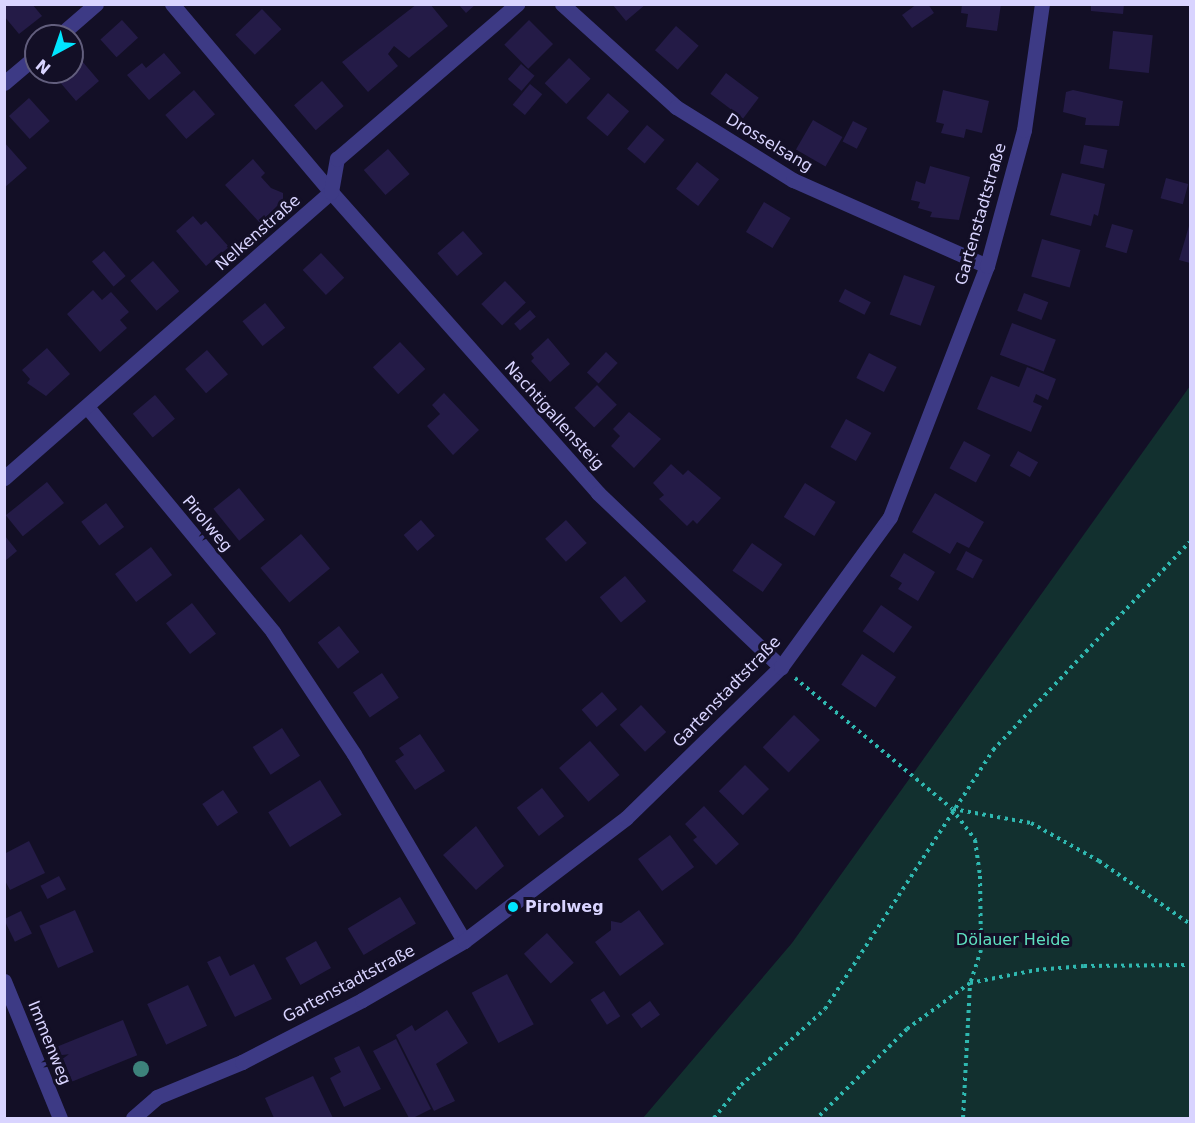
<!DOCTYPE html>
<html>
<head>
<meta charset="utf-8">
<style>
  body { margin:0 }
  #map { position:relative; width:1195px; height:1123px; overflow:hidden; background:#130f26; font-family:"DejaVu Sans",sans-serif }
  div>[style] { position:absolute }
  [style*='--x'] { left:calc(var(--x)*1px); top:calc(var(--y)*1px); width:calc(var(--w)*1px); rotate:calc(var(--a)*1deg) }
  .green>* { inset:0; background:#12302f }
  .building>* { inset:0; background:#241b47; transform-origin:0 0 }
  .path>* { height:4px; margin-top:-2px; transform-origin:0; background:repeating-linear-gradient(90deg,#2fb8b0 0 3px,transparent 0 7.5px) }
  .minor>* { height:15px; margin:-7.5px; padding:0 7.5px; transform-origin:7.5px; border-radius:7.5px; background:#3d3a85 }
  .trees>* { width:16px; height:16px; margin:-8px; border-radius:50%; background:#3d827b }
  .dots>* { width:16px; height:16px; translate:-50% -50%; box-sizing:border-box; border:3px solid #130f26; border-radius:50% }
  span { translate:-50% -50%; white-space:nowrap; text-align:center; line-height:1.15; -webkit-text-stroke:6px #130f26; paint-order:stroke }
  .street-label { font-size:16px; color:#d9d4ff }
  .poi-label { font-size:16px; color:#d9d4ff; font-weight:700 }
  .left { translate:0 -50%; text-align:left }
  .park-label { font-size:16px; color:#5fe0c0 }
  .frame { position:absolute; inset:0; border:6px solid #d9d4ff; pointer-events:none }
  .north { position:absolute; left:24px; top:24px; width:60px; height:60px; box-sizing:border-box; background:#130f26; border:2px solid #625e7d; border-radius:50%; rotate:220deg; font-size:16px; font-weight:700; line-height:24px; text-align:center; color:#d9d4ff }
  .north::after { content:''; display:block; margin:auto; width:21px; height:27px; background:#00e5ff; clip-path:polygon(50% 0,100% 100%,50% 72%,0 100%) }
</style>
</head>
<body>
<div id="map">
  <div class="green">
    <i style="clip-path:polygon(1190px 386px,1190px 1118px,643px 1118px,792px 943px)"></i>
  </div>
  <div class="building">
    <i style="clip-path:polygon(4px 4px,32px 4px,42px 16px,19px 34px,4px 16px)"></i>
    <i style="clip-path:polygon(417px 4px,430px 4px,448px 26px,409px 58px,394px 46px,388px 54px,398px 66px,368px 92px,342px 62px)"></i>
    <i style="clip-path:polygon(458px 4px,476px 4px,466px 13px)"></i>
    <i style="clip-path:polygon(612px 4px,646px 4px,626px 21px)"></i>
    <i style="clip-path:polygon(917px 4px,928px 4px,934px 13px,912px 28px,902px 15px)"></i>
    <i style="clip-path:polygon(962px 4px,1001px 4px,997px 31px,966px 27px,968px 14px,961px 13px)"></i>
    <i style="clip-path:polygon(1091px 4px,1124px 4px,1123px 14px,1091px 11px)"></i>
    <i style="left:262px;top:9px;width:28px;height:37px;rotate:46deg"></i>
    <i style="left:122px;top:20px;width:24px;height:29px;rotate:48deg"></i>
    <i style="left:529px;top:20px;width:34px;height:35px;rotate:45deg"></i>
    <i style="left:676px;top:26px;width:30px;height:32px;rotate:41deg"></i>
    <i style="left:1113px;top:31px;width:40px;height:38px;rotate:6deg"></i>
    <i style="clip-path:polygon(164px 53px,181px 73px,149px 100px,127px 75px,142px 63px,146px 68px)"></i>
    <i style="clip-path:polygon(76px 54px,99px 81px,76px 101px,53px 74px,72px 72px,72px 57px)"></i>
    <i style="left:569px;top:58px;width:30px;height:35px;rotate:44deg"></i>
    <i style="left:521px;top:64px;width:18px;height:20px;rotate:41deg"></i>
    <i style="left:726px;top:73px;width:41px;height:26px;rotate:37deg"></i>
    <i style="left:322px;top:81px;width:33px;height:37px;rotate:49deg"></i>
    <i style="left:530px;top:84px;width:16px;height:27px;rotate:40deg"></i>
    <i style="left:194px;top:90px;width:32px;height:38px;rotate:49deg"></i>
    <i style="clip-path:polygon(943px 90px,989px 101px,982px 133px,966px 129px,964px 138px,941px 133px,944px 124px,936px 122px)"></i>
    <i style="clip-path:polygon(1073px 90px,1123px 101px,1119px 126px,1085px 125px,1086px 118px,1063px 112px,1066px 92px)"></i>
    <i style="left:608px;top:93px;width:28px;height:33px;rotate:41deg"></i>
    <i style="left:29px;top:98px;width:31px;height:27px;rotate:48deg"></i>
    <i style="left:813px;top:120px;width:34px;height:34px;rotate:30deg"></i>
    <i style="left:853px;top:121px;width:16px;height:23px;rotate:27deg"></i>
    <i style="left:647px;top:125px;width:23px;height:31px;rotate:40deg"></i>
    <i style="clip-path:polygon(4px 142px,27px 168px,4px 188px)"></i>
    <i style="left:1084px;top:145px;width:24px;height:19px;rotate:12deg"></i>
    <i style="left:388px;top:149px;width:33px;height:32px;rotate:49deg"></i>
    <i style="clip-path:polygon(253px 159px,265px 173px,261px 177px,271px 188px,283px 193px,283px 200px,260px 223px,225px 185px)"></i>
    <i style="left:697px;top:162px;width:28px;height:34px;rotate:38deg"></i>
    <i style="clip-path:polygon(930px 166px,970px 177px,959px 220px,930px 217px,932px 212px,918px 208px,920px 202px,911px 200px,916px 181px,925px 184px)"></i>
    <i style="clip-path:polygon(1062px 173px,1105px 184px,1098px 216px,1094px 214px,1091px 226px,1050px 215px)"></i>
    <i style="left:1166px;top:178px;width:23px;height:21px;rotate:15deg"></i>
    <i style="left:764px;top:202px;width:31px;height:35px;rotate:31deg"></i>
    <i style="clip-path:polygon(193px 216px,201px 225px,206px 221px,229px 247px,206px 266px,176px 231px)"></i>
    <i style="left:1112px;top:224px;width:22px;height:24px;rotate:16deg"></i>
    <i style="clip-path:polygon(1189px 226px,1190px 227px,1190px 263px,1179px 260px)"></i>
    <i style="left:463px;top:231px;width:30px;height:34px;rotate:49deg"></i>
    <i style="left:1042px;top:239px;width:40px;height:39px;rotate:16deg"></i>
    <i style="left:104px;top:251px;width:33px;height:16px;rotate:49deg"></i>
    <i style="left:321px;top:253px;width:34px;height:25px;rotate:47deg"></i>
    <i style="left:153px;top:261px;width:40px;height:30px;rotate:49deg"></i>
    <i style="left:904px;top:275px;width:33px;height:42px;rotate:20deg"></i>
    <i style="left:505px;top:281px;width:30px;height:33px;rotate:46deg"></i>
    <i style="left:845px;top:289px;width:29px;height:14px;rotate:27deg"></i>
    <i style="clip-path:polygon(93px 290px,102px 300px,111px 292px,129px 312px,120px 320px,127px 328px,100px 352px,67px 314px)"></i>
    <i style="left:1024px;top:293px;width:26px;height:19px;rotate:21deg"></i>
    <i style="left:265px;top:303px;width:32px;height:29px;rotate:51deg"></i>
    <i style="left:530px;top:310px;width:9px;height:21px;rotate:49deg"></i>
    <i style="left:1012px;top:323px;width:47px;height:34px;rotate:21deg"></i>
    <i style="clip-path:polygon(548px 338px,570px 364px,550px 382px,531px 361px,534px 358px,531px 354px)"></i>
    <i style="left:400px;top:342px;width:37px;height:37px;rotate:47deg"></i>
    <i style="clip-path:polygon(47px 348px,70px 374px,46px 396px,27px 383px,30px 379px,22px 370px)"></i>
    <i style="left:207px;top:350px;width:32px;height:29px;rotate:49deg"></i>
    <i style="left:606px;top:352px;width:16px;height:28px;rotate:43deg"></i>
    <i style="left:869px;top:353px;width:31px;height:28px;rotate:27deg"></i>
    <i style="clip-path:polygon(1027px 367px,1056px 379px,1048px 400px,1036px 394px,1033px 402px,1042px 406px,1031px 432px,977px 409px,991px 376px,1019px 387px)"></i>
    <i style="left:597px;top:385px;width:28px;height:32px;rotate:45deg"></i>
    <i style="clip-path:polygon(444px 393px,479px 430px,453px 455px,427px 426px,440px 414px,432px 405px)"></i>
    <i style="left:155px;top:395px;width:31px;height:29px;rotate:50deg"></i>
    <i style="clip-path:polygon(629px 412px,661px 439px,634px 468px,611px 446px,620px 436px,613px 429px)"></i>
    <i style="left:846px;top:419px;width:29px;height:32px;rotate:29deg"></i>
    <i style="left:964px;top:441px;width:30px;height:31px;rotate:28deg"></i>
    <i style="left:1018px;top:451px;width:23px;height:17px;rotate:29deg"></i>
    <i style="clip-path:polygon(671px 464px,683px 475px,688px 470px,721px 498px,697px 524px,693px 520px,687px 526px,659px 499px,664px 495px,653px 483px)"></i>
    <i style="left:47px;top:482px;width:27px;height:53px;rotate:51deg"></i>
    <i style="left:805px;top:483px;width:36px;height:40px;rotate:32deg"></i>
    <i style="left:239px;top:488px;width:41px;height:33px;rotate:51deg"></i>
    <i style="clip-path:polygon(935px 493px,984px 522px,969px 548px,957px 542px,950px 554px,912px 532px)"></i>
    <i style="left:106px;top:503px;width:30px;height:31px;rotate:53deg"></i>
    <i style="left:421px;top:520px;width:21px;height:23px;rotate:49deg"></i>
    <i style="left:566px;top:520px;width:31px;height:28px;rotate:48deg"></i>
    <i style="left:301px;top:534px;width:45px;height:53px;rotate:50deg"></i>
    <i style="clip-path:polygon(5px 536px,17px 551px,5px 561px)"></i>
    <i style="left:752px;top:543px;width:37px;height:34px;rotate:35deg"></i>
    <i style="left:151px;top:547px;width:35px;height:45px;rotate:53deg"></i>
    <i style="left:966px;top:551px;width:19px;height:21px;rotate:28deg"></i>
    <i style="clip-path:polygon(904px 553px,935px 572px,918px 601px,898px 589px,902px 583px,890px 576px)"></i>
    <i style="left:625px;top:576px;width:33px;height:33px;rotate:50deg"></i>
    <i style="left:192px;top:603px;width:39px;height:33px;rotate:52deg"></i>
    <i style="left:881px;top:605px;width:38px;height:32px;rotate:35deg"></i>
    <i style="left:339px;top:626px;width:33px;height:27px;rotate:52deg"></i>
    <i style="left:862px;top:654px;width:41px;height:37px;rotate:34deg"></i>
    <i style="left:382px;top:673px;width:30px;height:35px;rotate:56deg"></i>
    <i style="left:602px;top:692px;width:23px;height:27px;rotate:49deg"></i>
    <i style="left:641px;top:705px;width:37px;height:29px;rotate:47deg"></i>
    <i style="left:794px;top:715px;width:36px;height:45px;rotate:44deg"></i>
    <i style="left:282px;top:728px;width:33px;height:35px;rotate:57deg"></i>
    <i style="clip-path:polygon(420px 734px,445px 771px,415px 790px,395px 761px,404px 755px,399px 748px)"></i>
    <i style="left:590px;top:741px;width:45px;height:41px;rotate:49deg"></i>
    <i style="left:745px;top:765px;width:34px;height:37px;rotate:45deg"></i>
    <i style="left:320px;top:780px;width:41px;height:61px;rotate:58deg"></i>
    <i style="left:542px;top:788px;width:36px;height:32px;rotate:52deg"></i>
    <i style="left:223px;top:790px;width:27px;height:25px;rotate:56deg"></i>
    <i style="clip-path:polygon(704px 806px,739px 844px,716px 865px,693px 840px,697px 837px,685px 824px)"></i>
    <i style="clip-path:polygon(476px 826px,504px 866px,476px 890px,443px 855px)"></i>
    <i style="left:670px;top:835px;width:40px;height:40px;rotate:53deg"></i>
    <i style="clip-path:polygon(29px 841px,45px 873px,10px 890px,4px 879px,4px 854px)"></i>
    <i style="left:59px;top:876px;width:15px;height:21px;rotate:62deg"></i>
    <i style="left:400px;top:897px;width:31px;height:61px;rotate:59deg"></i>
    <i style="left:75px;top:910px;width:46px;height:39px;rotate:66deg"></i>
    <i style="clip-path:polygon(639px 910px,664px 944px,620px 976px,595px 942px,611px 930px,611px 921px,621px 923px)"></i>
    <i style="left:21px;top:911px;width:25px;height:19px;rotate:64deg"></i>
    <i style="left:547px;top:933px;width:40px;height:31px;rotate:48deg"></i>
    <i style="left:316px;top:941px;width:31px;height:35px;rotate:61deg"></i>
    <i style="clip-path:polygon(220px 956px,230px 976px,254px 964px,272px 999px,235px 1017px,207px 962px)"></i>
    <i style="left:507px;top:974px;width:57px;height:40px;rotate:62deg"></i>
    <i style="left:188px;top:985px;width:45px;height:45px;rotate:65deg"></i>
    <i style="left:604px;top:991px;width:30px;height:16px;rotate:57deg"></i>
    <i style="left:650px;top:1001px;width:17px;height:23px;rotate:54deg"></i>
    <i style="clip-path:polygon(447px 1010px,468px 1043px,436px 1064px,455px 1101px,434px 1111px,396px 1035px,412px 1025px,415px 1031px)"></i>
    <i style="left:123px;top:1020px;width:38px;height:70px;rotate:68deg"></i>
    <i style="clip-path:polygon(396px 1039px,431px 1109px,413px 1118px,409px 1118px,373px 1051px)"></i>
    <i style="clip-path:polygon(359px 1046px,381px 1089px,344px 1107px,330px 1078px,341px 1072px,334px 1058px)"></i>
    <i style="clip-path:polygon(313px 1076px,333px 1118px,274px 1118px,265px 1098px)"></i>
  </div>
  <div class="path">
    <i style="--x:795;--y:678;--w:204;--a:39.8"></i>
    <i style="--x:952;--y:809;--w:39;--a:53"></i>
    <i style="--x:975;--y:840;--w:36;--a:82"></i>
    <i style="--x:980;--y:876;--w:74;--a:89.2"></i>
    <i style="--x:981;--y:950;--w:35;--a:108"></i>
    <i style="--x:970;--y:983;--w:78;--a:143.9"></i>
    <i style="--x:907;--y:1029;--w:127;--a:135.3"></i>
    <i style="--x:953;--y:809;--w:79;--a:10.2"></i>
    <i style="--x:1031;--y:823;--w:78;--a:29.2"></i>
    <i style="--x:1099;--y:861;--w:111;--a:34.7"></i>
    <i style="--x:714;--y:1118;--w:43;--a:-50.7"></i>
    <i style="--x:741;--y:1085;--w:113;--a:-42.1"></i>
    <i style="--x:825;--y:1009;--w:309;--a:-57"></i>
    <i style="--x:993;--y:750;--w:286;--a:-46.6"></i>
    <i style="--x:963;--y:1118;--w:135;--a:-87"></i>
    <i style="--x:970;--y:983;--w:67;--a:-11.1"></i>
    <i style="--x:1036;--y:970;--w:48;--a:-4.8"></i>
    <i style="--x:1084;--y:966;--w:106;--a:-0.5"></i>
  </div>
  <div class="minor">
    <i style="--x:172;--y:4;--w:246;--a:49.8"></i>
    <i style="--x:331;--y:192;--w:402;--a:48.4"></i>
    <i style="--x:598;--y:493;--w:253;--a:43.6"></i>
    <i style="--x:562;--y:4;--w:154;--a:42.1"></i>
    <i style="--x:676;--y:107;--w:138;--a:32"></i>
    <i style="--x:793;--y:180;--w:212;--a:23.9"></i>
    <i style="--x:59;--y:36;--w:49;--a:-40.9"></i>
    <i style="--x:4;--y:83;--w:42;--a:-40.2"></i>
    <i style="--x:88;--y:408;--w:291;--a:50.4"></i>
    <i style="--x:273;--y:632;--w:146;--a:56.4"></i>
    <i style="--x:354;--y:754;--w:217;--a:59.5"></i>
    <i style="--x:4;--y:478;--w:434;--a:-41.2"></i>
    <i style="--x:331;--y:192;--w:34;--a:-80"></i>
    <i style="--x:337;--y:159;--w:238;--a:-40.7"></i>
    <i style="--x:4;--y:981;--w:148;--a:67.8"></i>
    <i style="--x:133;--y:1118;--w:32;--a:-41"></i>
    <i style="--x:157;--y:1097;--w:92;--a:-22.4"></i>
    <i style="--x:242;--y:1062;--w:135;--a:-27.3"></i>
    <i style="--x:362;--y:1000;--w:118;--a:-30"></i>
    <i style="--x:464;--y:941;--w:203;--a:-37.2"></i>
    <i style="--x:626;--y:818;--w:216;--a:-44.3"></i>
    <i style="--x:781;--y:667;--w:185;--a:-54"></i>
    <i style="--x:890;--y:517;--w:269;--a:-68.9"></i>
    <i style="--x:987;--y:266;--w:141;--a:-74.8"></i>
    <i style="--x:1024;--y:130;--w:127;--a:-81.9"></i>
  </div>
  <div class="trees">
    <i style="left:141px;top:1069px"></i>
  </div>
  <div class="dots">
    <i style="left:513px;top:907px;background:#00e5ff"></i>
  </div>
  <div class="street-label">
    <span style="left:769px;top:143px;rotate:31deg">Drosselsang</span>
    <span style="left:981px;top:214px;rotate:-74deg">Gartenstadtstraße</span>
    <span style="left:258px;top:233px;rotate:-41deg">Nelkenstraße</span>
    <span style="left:554px;top:416px;rotate:48deg">Nachtigallensteig</span>
    <span style="left:207px;top:524px;rotate:50deg">Pirolweg</span>
    <span style="left:727px;top:692px;rotate:-46deg">Gartenstadtstraße</span>
    <span style="left:349px;top:984px;rotate:-28deg">Gartenstadtstraße</span>
    <span style="left:49px;top:1043px;rotate:68deg">Immenweg</span>
  </div>
  <div class="poi-label">
    <span class="left" style="left:525px;top:907px">Pirolweg</span>
  </div>
  <div class="park-label">
    <span style="left:1013px;top:940px">Dölauer Heide</span>
  </div>
  <div class="frame"></div>
  <div class="north">N</div>
</div>
</body>
</html>
